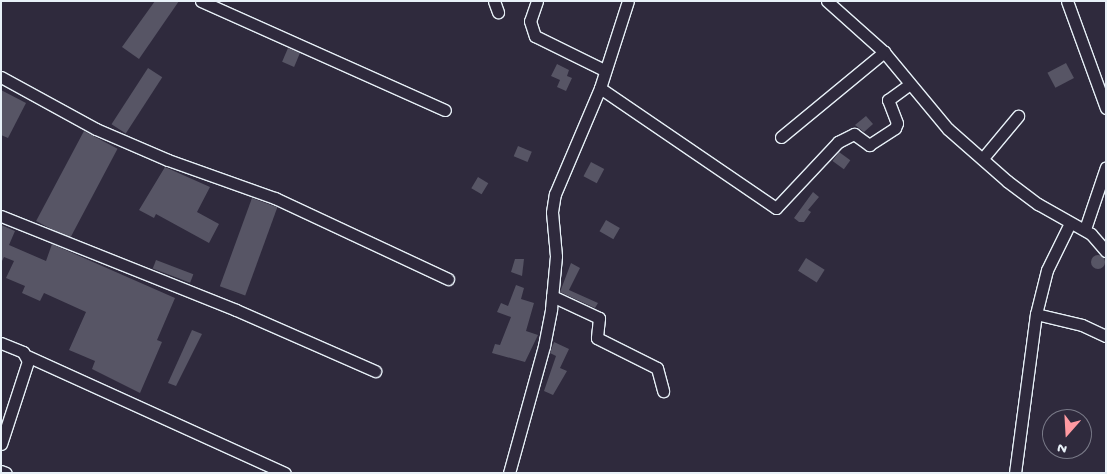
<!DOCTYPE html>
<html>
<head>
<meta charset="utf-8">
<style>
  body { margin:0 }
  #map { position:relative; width:1107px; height:474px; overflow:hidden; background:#2f2a3d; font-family:"Gochi Hand",sans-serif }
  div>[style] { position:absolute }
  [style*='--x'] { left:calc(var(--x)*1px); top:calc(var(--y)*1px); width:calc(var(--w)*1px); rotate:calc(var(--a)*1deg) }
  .building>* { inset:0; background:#575565; transform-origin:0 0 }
  .round { border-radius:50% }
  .roads { filter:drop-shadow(1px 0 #e8f1f8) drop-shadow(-1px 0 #e8f1f8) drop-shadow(0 1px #e8f1f8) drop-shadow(0 -1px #e8f1f8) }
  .minor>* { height:11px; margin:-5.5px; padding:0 5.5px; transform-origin:5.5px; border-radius:5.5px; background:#2f2a3d }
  span { translate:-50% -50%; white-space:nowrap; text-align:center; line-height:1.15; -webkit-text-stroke:5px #2f2a3d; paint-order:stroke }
  .frame { position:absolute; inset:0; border:2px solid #e8f1f8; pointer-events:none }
  .north { position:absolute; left:1042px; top:409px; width:50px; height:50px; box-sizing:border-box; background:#2f2a3d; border:1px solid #797a88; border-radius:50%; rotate:199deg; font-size:14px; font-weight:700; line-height:20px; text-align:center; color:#e8f1f8 }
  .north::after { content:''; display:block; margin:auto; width:18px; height:22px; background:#ff9aa2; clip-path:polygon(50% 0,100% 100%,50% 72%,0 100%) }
</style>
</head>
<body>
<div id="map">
  <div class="building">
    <i style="clip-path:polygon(155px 1px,179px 1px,139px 59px,122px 47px)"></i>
    <i style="left:288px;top:48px;width:13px;height:15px;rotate:23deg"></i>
    <i style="left:1066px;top:63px;width:17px;height:21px;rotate:62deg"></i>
    <i style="clip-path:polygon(557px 64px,569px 70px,567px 76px,572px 78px,566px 91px,557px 87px,560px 80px,551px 76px)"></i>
    <i style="left:148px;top:68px;width:17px;height:67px;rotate:33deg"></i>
    <i style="clip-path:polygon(1px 90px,26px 103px,8px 138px,1px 135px)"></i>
    <i style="clip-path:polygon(866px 116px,873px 124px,864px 132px,855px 125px)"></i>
    <i style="left:84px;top:131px;width:38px;height:102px;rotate:28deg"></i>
    <i style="left:518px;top:146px;width:15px;height:11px;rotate:23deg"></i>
    <i style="left:839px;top:152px;width:14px;height:11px;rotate:36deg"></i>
    <i style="left:591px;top:162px;width:15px;height:16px;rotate:28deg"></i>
    <i style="clip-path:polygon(165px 167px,210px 187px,197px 212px,219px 224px,209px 243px,156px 214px,154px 218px,139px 210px)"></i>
    <i style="left:478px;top:177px;width:12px;height:13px;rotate:31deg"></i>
    <i style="clip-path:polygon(813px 192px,819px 197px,808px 210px,811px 212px,804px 222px,799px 222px,794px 218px)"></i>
    <i style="left:252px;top:198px;width:27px;height:94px;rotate:20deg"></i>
    <i style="left:606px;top:220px;width:16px;height:13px;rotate:30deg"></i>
    <i style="clip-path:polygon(1px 225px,15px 231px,9px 245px,46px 261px,52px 244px,175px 298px,157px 340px,162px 342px,140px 393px,92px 369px,95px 361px,69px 350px,86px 312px,44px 293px,40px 301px,22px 293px,25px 286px,6px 278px,14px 261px,4px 257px,1px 263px)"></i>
    <i class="round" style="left:1091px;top:255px;width:14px;height:14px"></i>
    <i style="left:806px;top:258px;width:22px;height:15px;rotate:32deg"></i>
    <i style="clip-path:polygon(515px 259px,524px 259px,522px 276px,511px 272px)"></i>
    <i style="left:156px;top:260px;width:40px;height:9px;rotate:21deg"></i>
    <i style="clip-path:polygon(571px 263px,580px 268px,569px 290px,598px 303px,595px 308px,560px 292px)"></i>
    <i style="clip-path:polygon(516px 285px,524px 288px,521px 299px,534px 303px,526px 331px,538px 335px,525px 362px,492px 353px,495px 344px,500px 345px,511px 317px,497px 312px,501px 303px,508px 306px)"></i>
    <i style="clip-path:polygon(192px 330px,202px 334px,176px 386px,168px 383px)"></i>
    <i style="clip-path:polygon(554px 342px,569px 349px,560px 368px,567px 371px,553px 395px,544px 391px,556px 356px,550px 353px)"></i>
  </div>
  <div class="roads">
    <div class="minor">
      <i style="--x:201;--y:1;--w:267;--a:24.1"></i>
      <i style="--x:494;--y:1;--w:12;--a:70"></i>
      <i style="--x:537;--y:1;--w:21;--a:109"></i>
      <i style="--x:530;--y:21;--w:16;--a:72"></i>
      <i style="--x:535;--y:36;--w:77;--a:26.2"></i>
      <i style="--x:827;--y:1;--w:76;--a:41.8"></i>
      <i style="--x:884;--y:52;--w:100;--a:50.3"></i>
      <i style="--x:948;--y:129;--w:79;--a:41.4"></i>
      <i style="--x:1007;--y:181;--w:39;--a:37"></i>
      <i style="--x:1038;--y:204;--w:61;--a:29.5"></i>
      <i style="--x:1091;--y:234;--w:23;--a:49"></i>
      <i style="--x:1067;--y:1;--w:114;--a:70"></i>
      <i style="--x:1;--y:77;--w:108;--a:28.7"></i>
      <i style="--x:96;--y:129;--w:78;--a:23.3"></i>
      <i style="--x:168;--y:160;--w:114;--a:19.6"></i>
      <i style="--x:275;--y:198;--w:191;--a:25.1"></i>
      <i style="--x:600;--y:88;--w:213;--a:34.3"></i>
      <i style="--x:776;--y:208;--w:91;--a:-46.8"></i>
      <i style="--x:838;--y:142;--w:18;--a:-27"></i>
      <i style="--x:854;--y:134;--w:19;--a:36"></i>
      <i style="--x:869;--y:145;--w:31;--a:-33"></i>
      <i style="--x:895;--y:128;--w:5;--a:-68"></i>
      <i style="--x:897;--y:123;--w:25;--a:-111"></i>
      <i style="--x:888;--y:100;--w:27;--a:-36"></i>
      <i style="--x:781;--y:137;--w:134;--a:-39.5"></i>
      <i style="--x:983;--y:158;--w:55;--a:-50.2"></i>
      <i style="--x:1;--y:216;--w:253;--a:21.8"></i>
      <i style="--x:236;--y:310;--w:152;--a:23.7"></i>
      <i style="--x:1085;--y:229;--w:65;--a:-71.3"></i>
      <i style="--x:552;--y:296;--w:52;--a:25.1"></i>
      <i style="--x:599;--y:318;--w:20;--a:96"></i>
      <i style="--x:597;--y:338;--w:67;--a:26.6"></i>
      <i style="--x:657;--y:368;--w:24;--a:75"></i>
      <i style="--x:1036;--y:314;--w:47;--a:13.4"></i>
      <i style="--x:1082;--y:325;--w:26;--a:25"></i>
      <i style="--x:1;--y:343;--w:24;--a:22"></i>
      <i style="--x:23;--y:352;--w:10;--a:61"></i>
      <i style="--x:28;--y:361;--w:87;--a:108"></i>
      <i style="--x:27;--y:356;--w:283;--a:24.4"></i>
      <i style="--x:1;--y:471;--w:5;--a:22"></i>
      <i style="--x:509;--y:473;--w:132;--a:-74.6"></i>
      <i style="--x:544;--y:346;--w:38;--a:-79"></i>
      <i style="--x:551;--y:309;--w:53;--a:-84.6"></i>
      <i style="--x:556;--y:256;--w:44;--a:-95.2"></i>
      <i style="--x:552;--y:212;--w:18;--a:-81"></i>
      <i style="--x:555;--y:194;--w:115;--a:-67"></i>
      <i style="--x:600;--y:88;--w:91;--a:-72.2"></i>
      <i style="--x:1015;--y:473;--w:160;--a:-82.5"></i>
      <i style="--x:1036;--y:314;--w:45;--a:-76"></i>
      <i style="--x:1047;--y:270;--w:52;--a:-63.9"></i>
    </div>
  </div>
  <div class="frame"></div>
  <div class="north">N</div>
</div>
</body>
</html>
